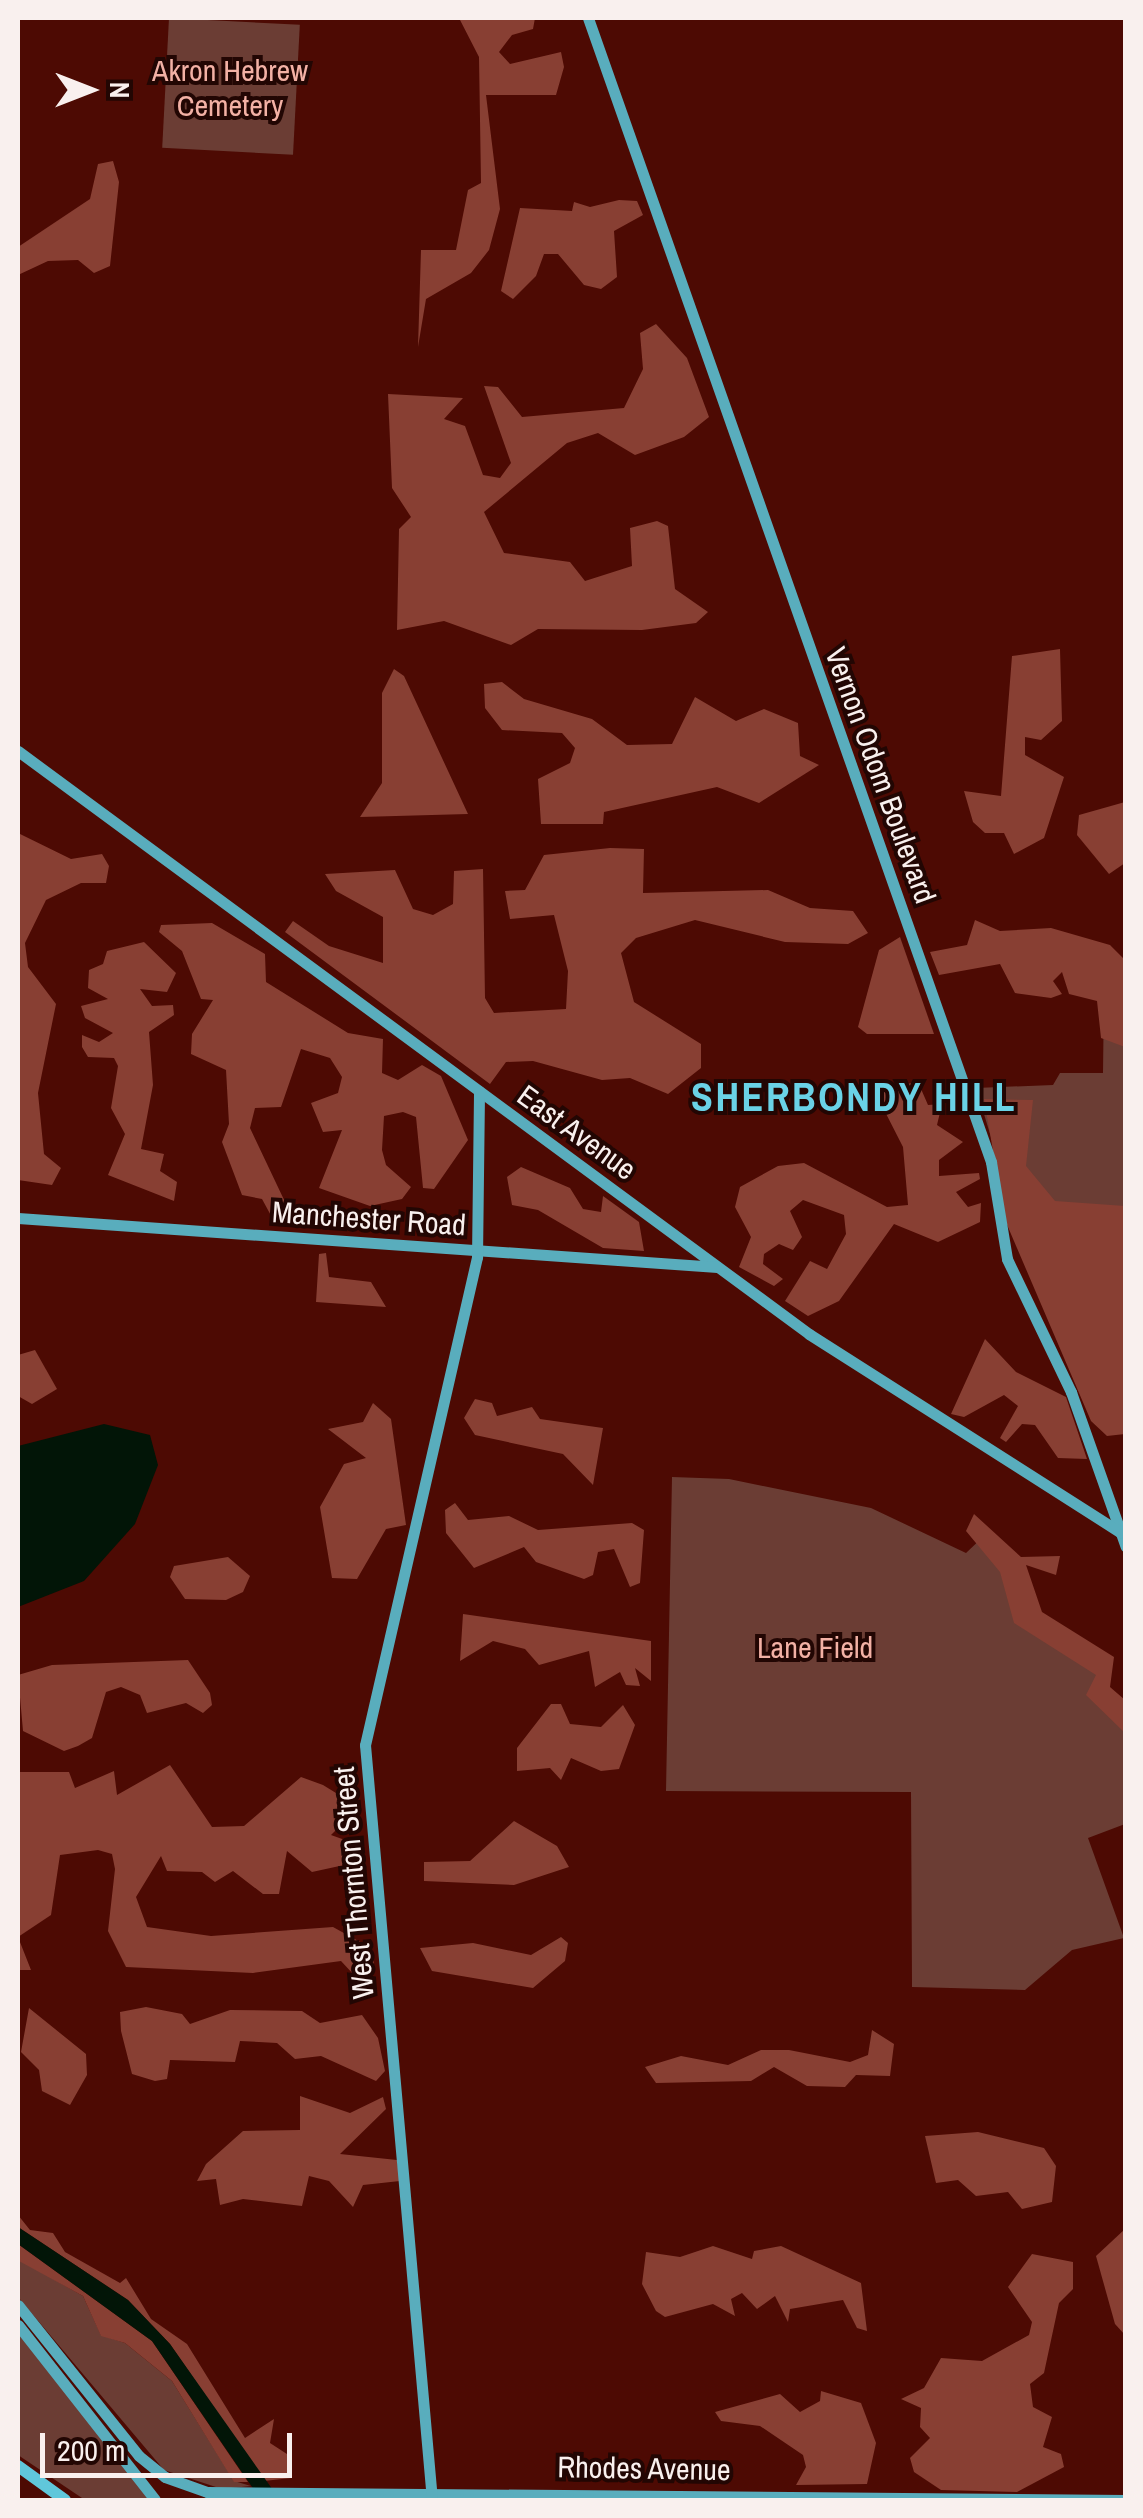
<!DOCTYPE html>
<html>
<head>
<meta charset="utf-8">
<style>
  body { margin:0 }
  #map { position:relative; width:1143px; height:2518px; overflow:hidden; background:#4d0a03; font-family:"Archivo Narrow",sans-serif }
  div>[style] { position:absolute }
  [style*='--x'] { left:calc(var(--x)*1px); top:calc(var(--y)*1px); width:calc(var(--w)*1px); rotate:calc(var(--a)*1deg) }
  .green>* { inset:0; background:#6b3d34; transform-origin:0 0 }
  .forest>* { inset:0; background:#883f33 }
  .water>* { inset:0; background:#021507 }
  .major>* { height:11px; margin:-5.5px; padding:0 5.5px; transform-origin:5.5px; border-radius:5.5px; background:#59adbd }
  .highway>* { height:12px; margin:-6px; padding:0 6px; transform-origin:6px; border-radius:6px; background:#60c7db }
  span { translate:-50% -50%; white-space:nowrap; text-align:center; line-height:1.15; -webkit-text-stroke:8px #220603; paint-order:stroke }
  .park-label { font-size:30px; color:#f3b1a5 }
  .street-label { font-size:30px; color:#f9f0ee }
  .district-label { font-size:40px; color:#6ad2e6; font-weight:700; letter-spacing:2.5px }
  .frame { position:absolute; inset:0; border:20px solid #f9f0ee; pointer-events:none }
  .north { position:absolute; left:40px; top:40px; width:100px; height:100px; -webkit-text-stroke:8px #220603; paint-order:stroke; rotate:90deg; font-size:28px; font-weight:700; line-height:40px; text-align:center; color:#f9f0ee }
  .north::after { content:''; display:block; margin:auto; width:35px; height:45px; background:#f9f0ee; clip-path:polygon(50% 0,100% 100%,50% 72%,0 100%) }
  .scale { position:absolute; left:40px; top:2433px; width:252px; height:45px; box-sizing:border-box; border:5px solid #f9f0ee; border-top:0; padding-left:12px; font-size:30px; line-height:35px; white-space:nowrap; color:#f9f0ee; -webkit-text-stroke:8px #220603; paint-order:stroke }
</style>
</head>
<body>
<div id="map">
  <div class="green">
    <i style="left:169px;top:18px;width:131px;height:130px;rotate:3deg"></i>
    <i style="clip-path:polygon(1104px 991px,1125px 991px,1125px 1260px,998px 1160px,976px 1088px,1053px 1085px,1060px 1073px,1103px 1073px)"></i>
    <i style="clip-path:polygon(672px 1477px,729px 1479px,871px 1508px,966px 1553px,986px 1534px,1040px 1612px,1103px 1676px,1125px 1718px,1125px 1824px,1088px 1838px,1124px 1938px,1072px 1950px,1025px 1990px,912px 1987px,911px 1792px,666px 1791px)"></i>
    <i style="clip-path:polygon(18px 2259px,83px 2296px,101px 2335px,125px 2343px,172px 2381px,234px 2481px,251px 2486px,222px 2489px,164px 2470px,18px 2297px)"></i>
    <i style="clip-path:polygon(18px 2331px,150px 2500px,85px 2500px,18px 2455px)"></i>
  </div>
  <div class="forest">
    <i style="clip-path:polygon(459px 18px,535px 18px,533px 29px,512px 35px,499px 52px,510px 64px,561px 52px,564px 67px,556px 95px,486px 95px,500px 209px,489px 250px,471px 273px,426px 299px,418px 347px,421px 250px,456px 250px,468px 190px,481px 183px,479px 57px)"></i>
    <i style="clip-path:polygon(113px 161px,119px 182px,110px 266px,94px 273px,78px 260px,48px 261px,18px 275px,18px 247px,90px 199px,98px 164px)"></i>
    <i style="clip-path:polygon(619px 200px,637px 201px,643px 215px,614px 231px,617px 277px,601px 289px,584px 285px,558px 254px,544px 254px,536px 276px,513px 299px,501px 291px,520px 208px,572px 211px,574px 202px,590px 207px)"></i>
    <i style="clip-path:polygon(656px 324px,687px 358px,709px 417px,684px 437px,635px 455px,598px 433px,567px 443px,484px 512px,504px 553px,570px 562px,585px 581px,632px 566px,630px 528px,657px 521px,668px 526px,675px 589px,708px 612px,696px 623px,642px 630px,538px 629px,511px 645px,444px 621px,397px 630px,399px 529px,411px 517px,392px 488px,388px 394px,463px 398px,444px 419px,465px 426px,483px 475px,500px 478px,511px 463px,484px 386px,498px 387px,522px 417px,624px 408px,643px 369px,640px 333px)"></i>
    <i style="clip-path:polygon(1060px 649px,1062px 721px,1041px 740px,1025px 737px,1025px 755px,1064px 777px,1044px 838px,1014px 854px,1004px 833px,985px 833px,973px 822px,964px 791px,1001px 796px,1012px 656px)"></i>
    <i style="clip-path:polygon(394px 669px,404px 676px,468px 814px,360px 817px,382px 783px,382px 693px)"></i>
    <i style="clip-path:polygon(502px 682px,524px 699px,592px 719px,627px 745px,672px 744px,695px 697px,736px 721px,764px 709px,798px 723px,800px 756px,819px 765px,759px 803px,717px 787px,604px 812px,603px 824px,541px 824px,538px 779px,570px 763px,575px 748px,562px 733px,502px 730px,485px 708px,484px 684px)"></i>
    <i style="clip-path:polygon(1125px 802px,1125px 863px,1109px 874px,1077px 835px,1079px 815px)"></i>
    <i style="clip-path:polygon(18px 833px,71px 859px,102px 854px,109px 866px,106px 883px,81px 883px,46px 900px,25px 943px,28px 967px,56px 1004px,38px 1093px,44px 1154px,61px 1168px,52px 1185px,18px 1180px)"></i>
    <i style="clip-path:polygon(610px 848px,644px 849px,643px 893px,768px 890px,810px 908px,853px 911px,868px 933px,848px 944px,785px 942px,695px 920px,636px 938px,621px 953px,634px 1002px,701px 1044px,701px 1068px,668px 1094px,630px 1078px,602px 1080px,533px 1061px,506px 1062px,490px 1084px,285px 932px,293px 921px,329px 946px,383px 963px,383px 917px,336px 891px,325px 874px,395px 870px,413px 909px,433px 915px,453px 904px,454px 871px,483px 869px,485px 998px,494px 1013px,566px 1009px,568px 971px,554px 915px,510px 919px,505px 891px,525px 890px,544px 855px)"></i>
    <i style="clip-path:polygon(975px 920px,1000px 931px,1051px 928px,1110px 945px,1125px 960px,1125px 1047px,1101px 1038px,1097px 1001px,1069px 994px,1062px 972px,1053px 981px,1062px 994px,1051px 998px,1015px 993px,1000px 964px,939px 975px,930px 952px,967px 945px)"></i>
    <i style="clip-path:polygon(212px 923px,265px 954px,266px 982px,348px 1033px,383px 1039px,382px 1073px,398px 1080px,422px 1065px,441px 1076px,468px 1140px,434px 1189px,423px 1188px,416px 1117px,403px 1112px,384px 1116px,382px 1150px,386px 1165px,411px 1187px,402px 1199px,370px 1206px,319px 1188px,342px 1130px,323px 1132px,311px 1103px,338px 1093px,342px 1077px,330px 1058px,301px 1049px,281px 1107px,255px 1108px,250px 1128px,286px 1204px,275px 1223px,262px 1199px,242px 1195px,222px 1142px,229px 1124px,226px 1070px,191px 1054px,192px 1034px,213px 1000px,201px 999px,182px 951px,159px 932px,161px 925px)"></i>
    <i style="clip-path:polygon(900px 937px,934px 1034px,867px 1034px,858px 1027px,879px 950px)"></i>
    <i style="clip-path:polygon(144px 942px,176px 973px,167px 992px,140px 989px,152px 1006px,173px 1005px,174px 1015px,149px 1032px,153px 1085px,141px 1149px,164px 1154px,160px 1171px,177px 1182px,174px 1201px,108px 1175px,125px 1134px,111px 1108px,118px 1066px,114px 1058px,88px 1057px,82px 1047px,82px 1035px,99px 1042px,113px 1033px,85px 1018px,81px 1006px,108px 999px,88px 988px,89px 970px,103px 964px,107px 951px)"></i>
    <i style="clip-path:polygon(918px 1082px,928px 1105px,942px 1104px,937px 1125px,963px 1142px,939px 1160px,939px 1176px,979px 1173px,980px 1179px,956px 1192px,968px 1207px,981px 1203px,980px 1222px,938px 1242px,894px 1224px,839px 1301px,808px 1316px,785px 1301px,810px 1261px,827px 1269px,846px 1234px,844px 1215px,803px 1200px,790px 1211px,802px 1237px,793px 1250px,779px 1244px,764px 1254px,763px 1264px,783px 1279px,774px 1286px,739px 1267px,751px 1237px,735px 1207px,740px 1187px,778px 1166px,804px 1163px,887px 1207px,908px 1205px,903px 1147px,878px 1098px,884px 1088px)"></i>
    <i style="clip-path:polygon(984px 1099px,1033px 1100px,1026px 1166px,1055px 1201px,1125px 1206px,1125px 1434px,1107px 1436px,1091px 1421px,1005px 1220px)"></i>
    <i style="clip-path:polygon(521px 1167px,570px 1188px,583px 1209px,601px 1212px,603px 1196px,639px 1222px,644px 1251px,603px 1248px,538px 1210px,512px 1205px,507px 1177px)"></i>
    <i style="clip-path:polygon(326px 1253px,329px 1277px,371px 1282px,386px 1307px,316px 1302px,319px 1254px)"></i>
    <i style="clip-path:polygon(985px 1339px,1016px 1372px,1066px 1397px,1087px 1459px,1058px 1458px,1035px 1425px,1022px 1424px,1006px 1442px,1000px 1438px,1018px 1406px,1004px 1395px,964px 1417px,951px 1414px)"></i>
    <i style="clip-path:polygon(35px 1350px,57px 1389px,32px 1404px,18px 1396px,18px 1355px)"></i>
    <i style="clip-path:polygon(475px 1399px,492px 1403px,497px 1416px,532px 1407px,540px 1419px,603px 1428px,593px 1485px,563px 1454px,475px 1435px,464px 1418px)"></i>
    <i style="clip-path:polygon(373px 1403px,391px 1419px,406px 1525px,386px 1529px,357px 1579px,332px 1578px,320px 1507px,344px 1464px,366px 1458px,328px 1429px,363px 1422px)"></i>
    <i style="clip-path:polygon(455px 1503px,468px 1520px,509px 1516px,538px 1530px,632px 1523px,644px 1530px,640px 1583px,630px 1587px,614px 1549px,598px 1552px,593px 1575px,584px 1579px,536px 1562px,524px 1547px,474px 1568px,446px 1533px,445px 1510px)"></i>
    <i style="clip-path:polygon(974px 1514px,1021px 1557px,1060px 1556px,1056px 1575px,1026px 1565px,1042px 1612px,1114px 1657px,1110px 1687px,1125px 1700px,1125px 1733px,1086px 1695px,1096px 1675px,1014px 1623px,1000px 1572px,966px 1531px)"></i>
    <i style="clip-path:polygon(228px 1557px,250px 1576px,243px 1592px,226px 1600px,185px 1599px,170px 1577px,174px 1566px)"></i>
    <i style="clip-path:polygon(463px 1614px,651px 1641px,651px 1681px,635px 1668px,640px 1686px,626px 1685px,620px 1672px,595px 1687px,589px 1651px,539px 1665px,525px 1649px,493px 1641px,460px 1661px)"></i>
    <i style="clip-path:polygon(188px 1660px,210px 1693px,212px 1705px,203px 1713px,186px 1703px,147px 1713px,140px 1695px,121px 1687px,106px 1692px,92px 1738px,78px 1746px,64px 1751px,23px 1731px,18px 1675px,52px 1665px)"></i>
    <i style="clip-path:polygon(551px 1704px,561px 1704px,570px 1724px,601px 1727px,623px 1705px,635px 1725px,619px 1769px,601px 1771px,571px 1758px,561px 1780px,550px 1768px,517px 1771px,517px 1748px)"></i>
    <i style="clip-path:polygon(170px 1765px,212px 1827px,244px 1826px,301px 1777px,323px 1785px,349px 1801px,353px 1813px,331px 1835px,356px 1844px,358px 1862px,312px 1872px,287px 1851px,279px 1894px,263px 1894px,233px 1871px,215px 1882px,202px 1872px,167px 1871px,161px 1856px,136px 1897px,147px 1927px,211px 1936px,333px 1927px,371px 1948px,374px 1964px,354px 1975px,341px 1961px,253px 1973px,126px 1967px,108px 1931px,115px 1869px,112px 1854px,98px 1850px,60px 1855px,51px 1915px,18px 1937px,31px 1970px,18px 1970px,18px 1772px,69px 1772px,75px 1788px,114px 1771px,117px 1795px)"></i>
    <i style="clip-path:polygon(514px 1821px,557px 1846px,569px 1867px,514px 1885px,424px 1881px,424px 1862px,470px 1861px)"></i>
    <i style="clip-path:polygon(561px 1937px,568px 1943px,565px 1961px,533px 1988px,432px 1971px,420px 1948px,473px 1943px,531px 1955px)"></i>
    <i style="clip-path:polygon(146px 2007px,182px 2014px,190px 2024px,230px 2010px,302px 2011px,320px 2023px,362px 2015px,378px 2038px,385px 2071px,376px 2081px,321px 2056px,295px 2059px,277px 2043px,240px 2041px,235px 2062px,170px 2060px,167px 2079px,155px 2081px,132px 2074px,121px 2031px,120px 2012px)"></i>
    <i style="clip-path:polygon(29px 2008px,86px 2054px,87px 2075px,70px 2105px,42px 2091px,39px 2070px,21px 2052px)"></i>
    <i style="clip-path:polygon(872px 2030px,894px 2044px,890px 2076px,856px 2075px,845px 2087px,807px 2086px,774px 2067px,751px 2081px,656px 2083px,645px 2067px,681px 2056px,728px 2065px,761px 2050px,789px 2050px,850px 2062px,868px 2055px)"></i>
    <i style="clip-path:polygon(300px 2096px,350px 2113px,383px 2097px,386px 2109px,340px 2154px,397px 2160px,400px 2181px,363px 2185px,353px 2207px,329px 2181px,309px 2176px,302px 2206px,243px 2199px,220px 2205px,216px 2179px,197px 2181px,206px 2164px,243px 2131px,300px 2130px)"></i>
    <i style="clip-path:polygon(978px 2132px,1044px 2148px,1056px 2166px,1052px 2202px,1022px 2209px,1008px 2192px,976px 2196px,958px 2180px,936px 2183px,925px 2136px)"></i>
    <i style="clip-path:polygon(18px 2215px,30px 2230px,53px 2233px,65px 2252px,120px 2283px,126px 2278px,151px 2319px,187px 2344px,245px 2438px,274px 2419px,270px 2443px,290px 2456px,291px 2478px,264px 2481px,170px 2344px,128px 2300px,18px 2227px)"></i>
    <i style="clip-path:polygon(1125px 2229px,1125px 2335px,1115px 2324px,1096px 2256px)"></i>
    <i style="clip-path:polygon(18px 2244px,152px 2341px,248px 2482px,234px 2482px,172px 2381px,125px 2343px,101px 2336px,83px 2296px,19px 2261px)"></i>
    <i style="clip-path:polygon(713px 2246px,752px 2259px,754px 2251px,781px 2246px,861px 2283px,867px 2331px,857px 2328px,843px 2300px,790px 2309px,788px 2322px,775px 2296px,757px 2309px,742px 2293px,731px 2299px,735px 2316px,713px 2304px,665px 2317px,656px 2311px,642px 2284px,646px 2252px,680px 2257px)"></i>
    <i style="clip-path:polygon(1032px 2254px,1073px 2262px,1073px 2289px,1059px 2303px,1044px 2373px,1030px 2384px,1033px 2407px,1052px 2417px,1043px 2447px,1061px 2454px,1064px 2467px,1017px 2492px,941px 2490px,914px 2472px,910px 2458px,930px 2438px,920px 2427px,921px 2408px,901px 2399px,924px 2388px,941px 2358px,982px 2361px,1029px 2335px,1032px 2322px,1008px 2287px)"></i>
    <i style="clip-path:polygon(821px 2391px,861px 2403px,876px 2443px,867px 2484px,796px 2485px,806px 2467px,803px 2455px,760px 2426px,721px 2421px,715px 2412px,780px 2394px,800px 2412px,820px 2401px)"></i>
  </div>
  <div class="water">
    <i style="clip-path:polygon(104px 1424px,150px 1435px,158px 1465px,135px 1524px,84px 1581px,18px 1607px,18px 1446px)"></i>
    <i style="clip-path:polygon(18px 2227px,128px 2300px,170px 2344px,280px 2500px,261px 2500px,152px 2341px,18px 2244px)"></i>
  </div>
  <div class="major">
    <i style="--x:588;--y:18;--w:1213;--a:70.59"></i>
    <i style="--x:991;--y:1162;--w:98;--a:80.6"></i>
    <i style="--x:1007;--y:1259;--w:148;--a:64.3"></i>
    <i style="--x:1071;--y:1392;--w:164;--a:70.5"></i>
    <i style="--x:18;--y:751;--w:983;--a:36.39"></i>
    <i style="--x:809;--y:1334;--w:369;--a:32.5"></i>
    <i style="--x:18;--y:1218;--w:701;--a:4.01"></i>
    <i style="--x:18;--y:2305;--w:193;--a:51.3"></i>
    <i style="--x:139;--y:2456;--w:33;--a:39"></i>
    <i style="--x:165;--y:2477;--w:45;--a:19.7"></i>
    <i style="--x:207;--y:2492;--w:919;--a:0.5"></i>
    <i style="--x:18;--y:2325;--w:222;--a:51.9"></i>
    <i style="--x:432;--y:2500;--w:758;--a:-95.07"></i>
    <i style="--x:365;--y:1745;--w:501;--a:-77.07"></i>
    <i style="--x:477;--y:1257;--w:166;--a:-89.3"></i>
  </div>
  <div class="highway">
    <i style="--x:18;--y:2466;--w:58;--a:35.9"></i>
  </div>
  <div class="park-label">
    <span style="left:230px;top:87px">Akron Hebrew<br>Cemetery</span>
    <span style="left:815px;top:1647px">Lane Field</span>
  </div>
  <div class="street-label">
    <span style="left:881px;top:775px;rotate:70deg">Vernon Odom Boulevard</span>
    <span style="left:577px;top:1132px;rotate:36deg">East Avenue</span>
    <span style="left:369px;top:1218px;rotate:4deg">Manchester Road</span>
    <span style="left:353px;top:1883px;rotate:-95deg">West Thornton Street</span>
    <span style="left:644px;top:2468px;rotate:1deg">Rhodes Avenue</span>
  </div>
  <div class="district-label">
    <span style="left:854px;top:1097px">SHERBONDY HILL</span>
  </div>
  <div class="frame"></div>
  <div class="north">N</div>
  <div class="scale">200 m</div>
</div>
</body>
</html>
